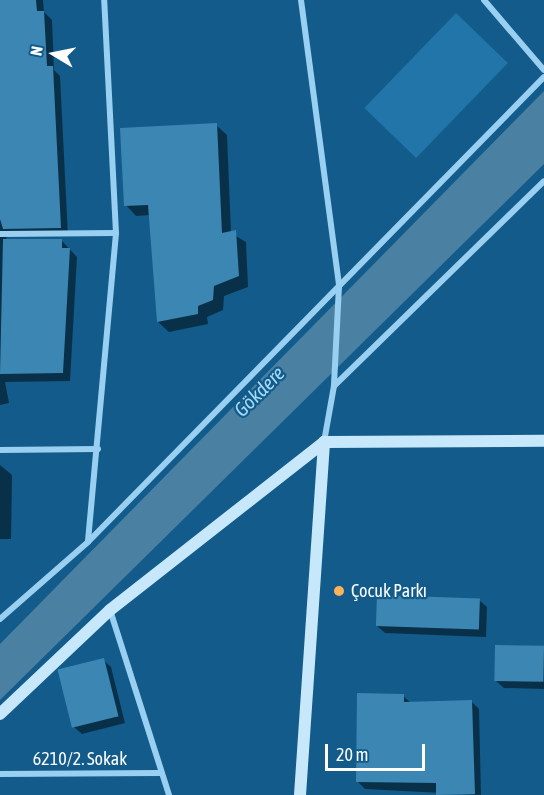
<!DOCTYPE html>
<html>
<head>
<meta charset="utf-8">
<style>
  body { margin:0 }
  #map { position:relative; width:544px; height:795px; overflow:hidden; background:#125b8a; font-family:"Asap Condensed",sans-serif }
  div>[style] { position:absolute }
  [style*='--x'] { left:calc(var(--x)*1px); top:calc(var(--y)*1px); width:calc(var(--w)*1px); rotate:calc(var(--a)*1deg) }
  .green>* { inset:0; background:#2175a8; transform-origin:0 0 }
  .water>* { inset:0; background:#4a80a2 }
  .shadow>* { inset:0; background:#0007 }
  .building>* { inset:0; background:#3b86b3; transform-origin:0 0 }
  .street>* { height:6px; margin:-3px; padding:0 3px; transform-origin:3px; border-radius:3px; background:#99cff0 }
  .secondary>* { height:12px; margin:-6px; padding:0 6px; transform-origin:6px; border-radius:6px; background:#c7e7fb }
  .dots>* { width:16px; height:16px; translate:-50% -50%; box-sizing:border-box; border:3px solid #125b8a; border-radius:50% }
  span { translate:-50% -50%; white-space:nowrap; text-align:center; line-height:1.15; -webkit-text-stroke:4.5px #125b8a; paint-order:stroke }
  .poi-label { font-size:18px; color:#fff }
  .left { translate:0 -50%; text-align:left }
  .street-label { font-size:18px; color:#fff }
  .water-label { font-size:20px; color:#a4d9f8; font-style:italic }
  .north { position:absolute; left:24px; top:24px; width:60px; height:60px; -webkit-text-stroke:4px #125b8a; paint-order:stroke; rotate:280deg; font-size:16px; font-weight:700; line-height:24px; text-align:center; color:#fff }
  .north::after { content:''; display:block; margin:auto; width:21px; height:27px; background:#fff; clip-path:polygon(50% 0,100% 100%,50% 72%,0 100%) }
  .scale { position:absolute; left:325px; top:744px; width:100px; height:27px; box-sizing:border-box; border:3px solid #fff; border-top:0; padding-left:8px; font-size:18px; line-height:21px; white-space:nowrap; color:#fff; -webkit-text-stroke:4px #125b8a; paint-order:stroke }
</style>
</head>
<body>
<div id="map">
  <div class="green">
    <i style="left:456px;top:13px;width:72px;height:132px;rotate:44deg"></i>
  </div>
  <div class="water">
    <i style="clip-path:polygon(544px 91px,544px 164px,0 700px,0 644px)"></i>
  </div>
  <div class="shadow">
    <i style="clip-path:polygon(0 0,43px 0,44px 12px,52px 20px,54px 70px,60px 76px,68px 236px,8px 236px,4px 241px,61px 240px,77px 257px,70px 381px,5px 382px,9px 403px,0 405px)"></i>
    <i style="clip-path:polygon(216px 125px,227px 135px,231px 233px,246px 242px,248px 287px,224px 296px,223px 310px,207px 317px,208px 324px,169px 332px,158px 322px,150px 215px,136px 216px,126px 205px)"></i>
    <i style="clip-path:polygon(0 465px,12px 475px,11px 539px,0 539px)"></i>
    <i style="clip-path:polygon(479px 600px,487px 607px,486px 637px,385px 633px,377px 626px)"></i>
    <i style="clip-path:polygon(544px 647px,544px 689px,504px 688px,496px 681px)"></i>
    <i style="clip-path:polygon(103px 660px,111px 667px,125px 723px,82px 734px,74px 727px)"></i>
    <i style="clip-path:polygon(403px 696px,411px 703px,472px 702px,479px 709px,481px 795px,365px 789px,357px 781px)"></i>
  </div>
  <div class="building">
    <i style="clip-path:polygon(0 0,36px 0,37px 11px,44px 11px,47px 66px,53px 66px,61px 228px,3px 229px,0 219px)"></i>
    <i style="clip-path:polygon(217px 123px,222px 233px,236px 230px,239px 276px,214px 286px,213px 300px,198px 306px,198px 314px,157px 322px,148px 205px,124px 206px,120px 128px)"></i>
    <i style="clip-path:polygon(3px 239px,62px 239px,62px 248px,70px 248px,63px 373px,0 374px)"></i>
    <i style="left:377px;top:595px;width:103px;height:31px;rotate:2deg"></i>
    <i style="left:495px;top:645px;width:49px;height:36px;rotate:1deg"></i>
    <i style="left:104px;top:658px;width:60px;height:48px;rotate:76deg"></i>
    <i style="clip-path:polygon(357px 693px,404px 694px,404px 702px,472px 700px,475px 794px,436px 795px,436px 783px,356px 782px)"></i>
  </div>
  <div class="street">
    <i style="--x:301;--y:0;--w:289;--a:82.4"></i>
    <i style="--x:339;--y:286;--w:100;--a:92.9"></i>
    <i style="--x:484;--y:0;--w:92;--a:49.4"></i>
    <i style="--x:0;--y:234;--w:116;--a:-0.5"></i>
    <i style="--x:324;--y:442;--w:57;--a:-79.9"></i>
    <i style="--x:334;--y:386;--w:293;--a:-44.3"></i>
    <i style="--x:0;--y:450;--w:98;--a:-0.6"></i>
    <i style="--x:88;--y:541;--w:309;--a:-84.8"></i>
    <i style="--x:116;--y:233;--w:233;--a:-92.9"></i>
    <i style="--x:110;--y:610;--w:194;--a:72.3"></i>
    <i style="--x:0;--y:619;--w:117;--a:-41.2"></i>
    <i style="--x:88;--y:542;--w:651;--a:-45.56"></i>
    <i style="--x:0;--y:774;--w:160;--a:-0.4"></i>
  </div>
  <div class="secondary">
    <i style="--x:0;--y:714;--w:151;--a:-43.4"></i>
    <i style="--x:110;--y:610;--w:272;--a:-38.1"></i>
    <i style="--x:324;--y:442;--w:220;--a:-0.3"></i>
    <i style="--x:300;--y:795;--w:354;--a:-86.1"></i>
  </div>
  <div class="dots">
    <i style="left:339px;top:591px;background:#ffb258"></i>
  </div>
  <div class="poi-label">
    <span class="left" style="left:351px;top:591px">Çocuk Parkı</span>
  </div>
  <div class="street-label">
    <span style="left:80px;top:759px">6210/2. Sokak</span>
  </div>
  <div class="water-label">
    <span style="left:259px;top:391px;rotate:-45deg">Gökdere</span>
  </div>
  <div class="north">N</div>
  <div class="scale">20 m</div>
</div>
</body>
</html>
